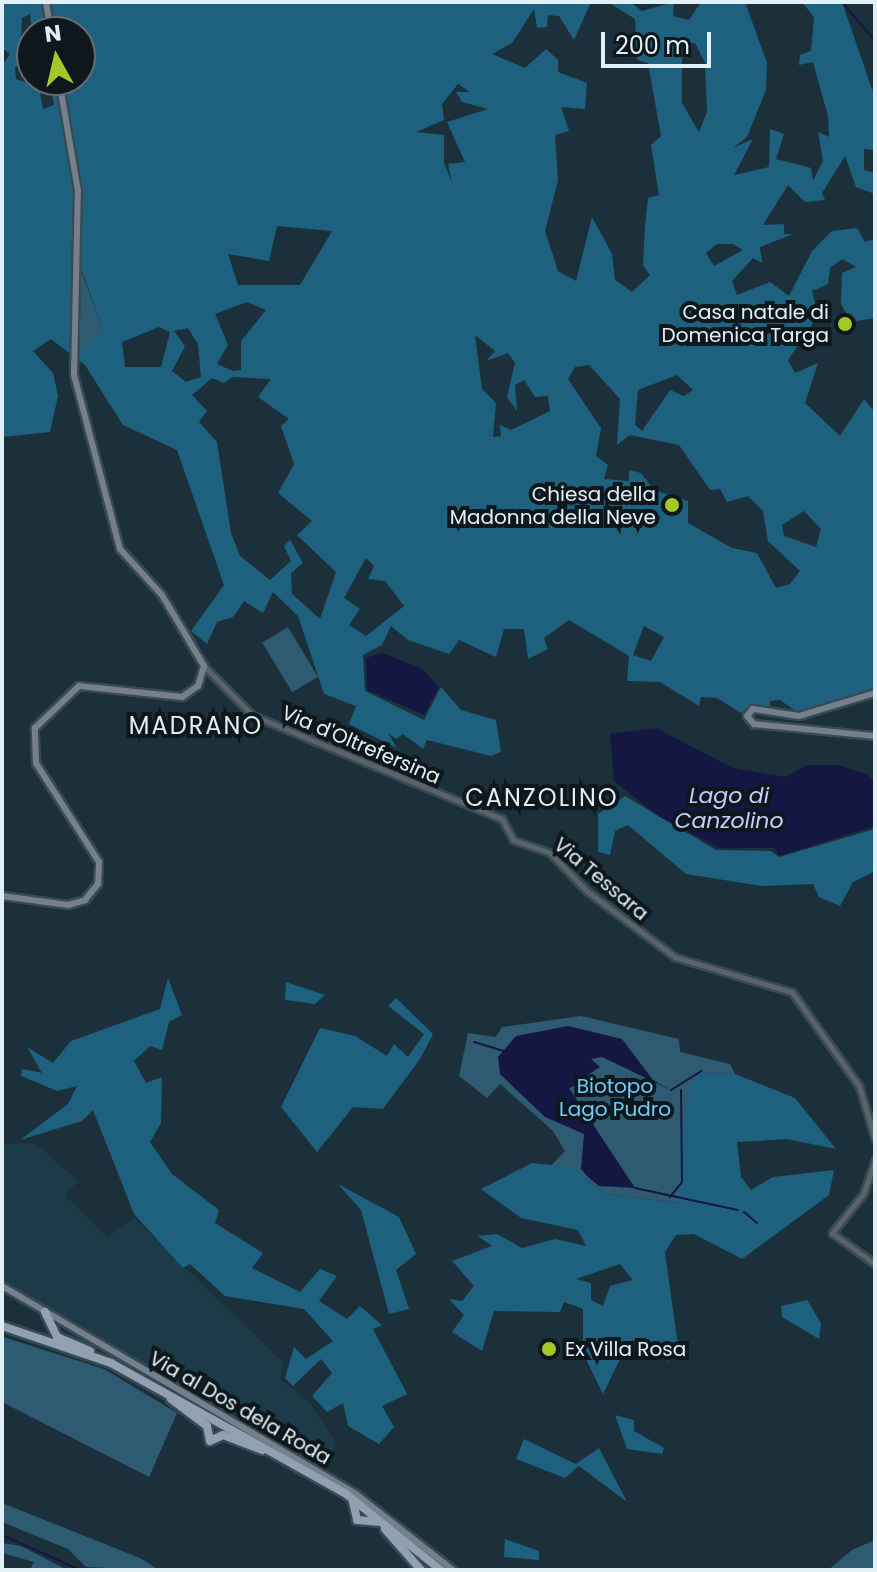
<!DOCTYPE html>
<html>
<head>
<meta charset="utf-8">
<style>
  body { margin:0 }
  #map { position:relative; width:877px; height:1572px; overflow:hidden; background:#1b303b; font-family:Poppins,sans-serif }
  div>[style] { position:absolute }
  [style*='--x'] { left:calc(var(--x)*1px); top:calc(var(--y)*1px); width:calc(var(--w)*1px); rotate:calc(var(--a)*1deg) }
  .built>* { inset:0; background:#1d3a48 }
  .green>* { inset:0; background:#2e5b71; transform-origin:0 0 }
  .forest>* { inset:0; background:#1e617e }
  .water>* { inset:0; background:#131742 }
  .stream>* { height:2px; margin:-1px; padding:0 1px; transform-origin:1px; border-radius:1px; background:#131742 }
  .roads { filter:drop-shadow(2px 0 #374b55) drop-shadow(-2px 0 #374b55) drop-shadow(0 2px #374b55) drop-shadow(0 -2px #374b55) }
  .tertiary>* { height:5px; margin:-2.5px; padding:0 2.5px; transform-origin:2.5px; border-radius:2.5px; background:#5c626a }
  .secondary>* { height:6px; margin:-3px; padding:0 3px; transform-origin:3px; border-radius:3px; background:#75808c }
  .trunk>* { height:8px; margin:-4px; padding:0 4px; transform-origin:4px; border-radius:4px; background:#92a0b2 }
  .dots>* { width:22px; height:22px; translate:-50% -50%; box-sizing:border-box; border:4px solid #0e171c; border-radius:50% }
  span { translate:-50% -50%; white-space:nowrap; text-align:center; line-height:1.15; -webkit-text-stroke:8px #0e171c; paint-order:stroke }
  .poi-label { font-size:20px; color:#e2eff5 }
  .right { translate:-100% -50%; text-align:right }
  .left { translate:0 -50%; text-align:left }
  .street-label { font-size:20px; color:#e2eff5 }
  .park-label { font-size:20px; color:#6fcdfb }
  .water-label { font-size:22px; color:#c3cefc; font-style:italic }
  .quarter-label { font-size:24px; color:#e2eff5; letter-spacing:2px }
  .frame { position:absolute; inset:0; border:4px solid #e2eff5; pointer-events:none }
  .north { position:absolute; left:16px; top:16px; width:80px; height:80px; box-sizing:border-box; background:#0e171c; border:2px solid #636d73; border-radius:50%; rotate:352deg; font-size:22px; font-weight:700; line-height:32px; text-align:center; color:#e2eff5 }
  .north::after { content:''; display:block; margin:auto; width:28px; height:36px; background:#a4c825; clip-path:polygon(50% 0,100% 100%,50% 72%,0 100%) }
  .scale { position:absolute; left:601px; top:32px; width:110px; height:36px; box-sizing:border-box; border:4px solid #e2eff5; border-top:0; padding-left:10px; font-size:24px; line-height:28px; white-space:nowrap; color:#e2eff5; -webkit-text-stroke:6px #0e171c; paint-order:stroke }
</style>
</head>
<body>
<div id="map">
  <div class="built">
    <i style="clip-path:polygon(390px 755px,420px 768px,439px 792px,381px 770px)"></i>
    <i style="clip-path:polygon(35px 1143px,78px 1181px,65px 1196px,107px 1237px,134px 1218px,283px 1362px,280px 1379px,308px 1401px,336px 1443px,321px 1468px,2px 1282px,2px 1144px)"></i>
  </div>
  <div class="green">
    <i style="clip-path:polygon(78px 263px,103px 330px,83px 351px,76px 347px)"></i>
    <i style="left:288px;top:627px;width:58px;height:30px;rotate:59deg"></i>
    <i style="clip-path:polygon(581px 1016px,679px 1039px,680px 1052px,730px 1064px,735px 1074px,695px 1073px,679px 1203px,605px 1194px,571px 1167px,549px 1168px,565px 1151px,553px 1131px,500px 1084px,487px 1098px,459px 1076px,468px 1033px,496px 1037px,502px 1027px)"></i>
    <i style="clip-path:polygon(3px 1337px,104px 1369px,177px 1413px,149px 1477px,2px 1402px)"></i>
    <i style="clip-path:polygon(2px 1503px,140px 1558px,159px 1570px,86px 1567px,68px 1549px,2px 1522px)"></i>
    <i style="clip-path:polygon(875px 1540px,875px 1570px,828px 1570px,852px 1550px)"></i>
    <i style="clip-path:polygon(2px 1543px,21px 1546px,67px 1570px,30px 1570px,34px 1562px,2px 1553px)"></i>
  </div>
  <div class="forest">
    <i style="clip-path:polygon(evenodd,2px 2px,591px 2px,574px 40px,559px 16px,548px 15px,547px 27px,537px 28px,534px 9px,512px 43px,492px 54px,525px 68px,546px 49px,558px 60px,558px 72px,587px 83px,585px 109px,561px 107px,569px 131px,555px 135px,558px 180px,545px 231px,558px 271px,576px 281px,592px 217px,612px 254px,615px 280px,632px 292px,650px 275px,643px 265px,645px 226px,648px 198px,659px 195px,651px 145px,661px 136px,648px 63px,637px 60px,635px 19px,608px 2px,630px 2px,642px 11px,674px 2px,673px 16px,689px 20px,701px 2px,745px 2px,767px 63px,766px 90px,747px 137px,733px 148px,753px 139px,734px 175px,769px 167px,770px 129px,784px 134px,776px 159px,811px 168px,813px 181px,823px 161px,818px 132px,829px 137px,828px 116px,813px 62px,799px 65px,800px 55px,811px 51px,814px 17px,802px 2px,842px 2px,875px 98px,875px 150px,864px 149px,864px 170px,875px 173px,875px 194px,856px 187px,845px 156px,822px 193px,825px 200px,805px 202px,788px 185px,763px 225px,784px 224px,784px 234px,793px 234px,760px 247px,762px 263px,753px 258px,732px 281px,737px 295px,770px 282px,789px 296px,812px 251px,832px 231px,857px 228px,865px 242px,875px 239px,875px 318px,851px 322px,841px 304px,842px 273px,856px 267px,842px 259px,830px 268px,828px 284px,812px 291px,818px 315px,788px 360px,795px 373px,818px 363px,805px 403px,840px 436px,864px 399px,873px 410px,875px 405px,875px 702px,867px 691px,797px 712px,780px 700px,770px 701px,771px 711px,750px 705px,741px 713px,717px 698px,701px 697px,699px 706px,660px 682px,627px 681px,629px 656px,569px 620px,544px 638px,548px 649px,528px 659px,524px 629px,504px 629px,496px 657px,459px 640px,449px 654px,408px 640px,391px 626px,382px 645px,363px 655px,365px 691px,424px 720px,441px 687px,461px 710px,496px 720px,501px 752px,491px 756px,427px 740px,423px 749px,403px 734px,396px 739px,388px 733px,397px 748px,349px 724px,356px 706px,324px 694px,298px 616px,273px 592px,263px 613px,244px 601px,233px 617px,217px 622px,207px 644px,191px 631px,224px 585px,177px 450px,123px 425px,85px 365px,51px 339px,33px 351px,53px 373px,58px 396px,50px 432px,2px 437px,2px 65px,10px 54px,2px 48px,2px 2px,30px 14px,32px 32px,80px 32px,80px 80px,50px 80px,54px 105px,43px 109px,39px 87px,16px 79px,15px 67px,30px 66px,21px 41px,22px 18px,30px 14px,2px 2px,682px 43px,695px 43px,705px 63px,707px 112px,699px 132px,682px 103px,682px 43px,2px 2px,458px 84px,470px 92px,456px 92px,462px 102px,488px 109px,447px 122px,465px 162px,448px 164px,452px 183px,444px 163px,444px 135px,416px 132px,444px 120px,442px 104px,458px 84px,2px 2px,277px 226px,332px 231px,300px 285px,238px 285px,228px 254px,269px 261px,277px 226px,2px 2px,717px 244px,733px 244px,743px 250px,714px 266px,706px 253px,717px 244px,2px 2px,79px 263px,103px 330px,83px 350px,77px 347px,79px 263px,2px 2px,247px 302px,266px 310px,241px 341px,241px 370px,233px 371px,217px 364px,228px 345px,215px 314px,247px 302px,2px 2px,159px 327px,170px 332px,161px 367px,125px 367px,122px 342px,159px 327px,2px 2px,188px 328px,198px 344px,201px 377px,186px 382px,172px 371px,185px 346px,174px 331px,188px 328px,2px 2px,475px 335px,495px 351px,486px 361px,508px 353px,515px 363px,507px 397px,517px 411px,515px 385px,524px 380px,535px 397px,548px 396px,550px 411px,511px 430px,500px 425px,501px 436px,493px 437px,496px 403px,482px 389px,475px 335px,2px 2px,589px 365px,620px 399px,617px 445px,630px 435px,679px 445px,710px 490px,720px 489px,727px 502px,748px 496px,763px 511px,768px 541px,800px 571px,790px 584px,776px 588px,757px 553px,732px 548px,688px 523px,688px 501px,654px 490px,641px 473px,629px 470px,629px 481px,604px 479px,608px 465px,596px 456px,601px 428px,568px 379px,575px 367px,589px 365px,2px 2px,677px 375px,693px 390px,684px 396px,670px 390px,642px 431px,635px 425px,638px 390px,677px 375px,2px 2px,232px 377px,271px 379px,258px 397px,289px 419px,281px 426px,294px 464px,278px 493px,312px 521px,297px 535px,336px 572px,320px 619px,292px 594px,291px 573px,303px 563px,290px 540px,284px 546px,291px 561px,270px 580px,240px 556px,231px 533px,217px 442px,199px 422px,207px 411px,192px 395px,212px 378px,224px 383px,232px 377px,2px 2px,804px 511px,821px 529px,816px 547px,784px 536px,782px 525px,804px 511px,2px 2px,366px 558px,374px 566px,368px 579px,385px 581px,404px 606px,366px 636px,349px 625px,360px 609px,344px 598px,366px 558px,2px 2px,644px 626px,664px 637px,651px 661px,633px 655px,644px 626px)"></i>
    <i style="clip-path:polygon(625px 796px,716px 850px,771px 851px,779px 857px,875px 829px,875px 871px,853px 882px,840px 906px,819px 897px,813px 884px,762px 886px,686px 874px,628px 825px,615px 831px,610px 855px,598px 852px,598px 814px)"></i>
    <i style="clip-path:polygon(168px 978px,182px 1015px,169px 1022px,162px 1050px,150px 1046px,134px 1061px,146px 1083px,162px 1077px,161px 1123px,150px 1142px,172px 1174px,219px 1210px,215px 1223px,263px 1253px,252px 1268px,300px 1292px,320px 1269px,337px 1276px,319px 1301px,347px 1319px,360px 1306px,382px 1325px,373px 1329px,407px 1394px,382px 1406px,394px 1427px,379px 1444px,348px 1426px,343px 1403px,327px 1412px,312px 1396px,332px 1373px,321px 1359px,293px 1386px,285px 1378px,294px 1347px,306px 1359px,333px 1341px,304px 1309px,225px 1296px,190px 1264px,183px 1268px,134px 1214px,93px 1110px,82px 1121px,20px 1140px,68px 1104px,77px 1086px,57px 1091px,21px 1076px,22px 1069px,42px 1073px,27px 1047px,53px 1063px,71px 1041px,160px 1009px)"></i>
    <i style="clip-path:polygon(286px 982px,325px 995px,315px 1004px,285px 1000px)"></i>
    <i style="clip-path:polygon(396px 998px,433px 1034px,420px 1059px,383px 1109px,353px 1107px,317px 1152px,281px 1107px,320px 1028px,355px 1036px,387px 1056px,394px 1044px,408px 1057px,424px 1034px,388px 1006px)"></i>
    <i style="clip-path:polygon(evenodd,695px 1073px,735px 1074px,795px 1098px,836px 1149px,787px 1139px,737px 1142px,741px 1177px,751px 1190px,773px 1177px,834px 1170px,829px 1195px,742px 1259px,694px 1234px,676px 1235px,665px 1252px,677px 1339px,686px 1346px,668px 1361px,648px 1342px,626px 1347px,603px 1394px,583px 1353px,583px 1309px,564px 1302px,560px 1312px,494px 1311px,482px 1351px,452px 1332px,464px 1315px,449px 1299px,462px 1301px,474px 1286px,452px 1261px,492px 1246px,478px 1236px,497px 1234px,522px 1248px,555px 1239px,586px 1246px,578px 1230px,521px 1218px,481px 1189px,532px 1163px,571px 1167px,605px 1194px,678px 1203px,684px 1114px,695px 1073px,620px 1264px,633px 1280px,610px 1286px,603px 1306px,591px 1300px,591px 1283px,576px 1279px,620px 1264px)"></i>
    <i style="clip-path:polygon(338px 1184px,399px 1217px,416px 1254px,396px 1270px,409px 1309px,389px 1314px,361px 1210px)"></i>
    <i style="clip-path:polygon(807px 1300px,821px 1323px,819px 1339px,782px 1317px,781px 1306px)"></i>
    <i style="clip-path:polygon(615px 1415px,634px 1420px,634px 1431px,664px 1448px,662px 1454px,627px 1449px)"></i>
    <i style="clip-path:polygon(524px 1439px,576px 1464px,599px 1448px,627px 1502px,579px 1466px,565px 1478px,516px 1459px)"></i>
    <i style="clip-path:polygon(505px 1539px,539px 1551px,539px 1560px,504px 1557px)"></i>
  </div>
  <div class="water">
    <i style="clip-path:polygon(382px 653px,421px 668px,439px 687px,424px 715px,367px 690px,366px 658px)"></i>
    <i style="clip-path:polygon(656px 728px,733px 768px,786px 777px,807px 765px,838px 765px,866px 774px,875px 781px,875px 826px,779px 856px,775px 848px,720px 848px,658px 816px,614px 781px,610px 734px)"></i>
    <i style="clip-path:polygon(568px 1026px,622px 1039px,653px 1080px,671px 1090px,602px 1057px,591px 1059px,600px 1067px,586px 1076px,603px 1089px,586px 1082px,569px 1088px,635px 1188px,599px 1186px,588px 1177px,581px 1169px,584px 1134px,545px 1117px,500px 1074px,498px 1057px,516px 1036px)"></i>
  </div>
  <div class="stream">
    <i style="--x:842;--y:2;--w:51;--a:49.8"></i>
    <i style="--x:474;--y:1042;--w:31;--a:17"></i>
    <i style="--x:671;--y:1090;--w:36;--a:-32"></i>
    <i style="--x:635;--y:1188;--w:105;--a:12.1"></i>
    <i style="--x:670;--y:1197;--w:19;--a:-51"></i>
    <i style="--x:682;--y:1182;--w:92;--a:-90.6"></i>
    <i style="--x:744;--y:1212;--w:17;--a:40"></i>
    <i style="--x:2;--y:1535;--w:85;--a:24.2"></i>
  </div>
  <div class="roads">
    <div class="tertiary">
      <i style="--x:204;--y:666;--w:69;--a:45.6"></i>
      <i style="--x:252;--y:715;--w:271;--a:22.6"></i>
      <i style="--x:502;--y:819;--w:24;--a:62"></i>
      <i style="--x:513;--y:840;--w:39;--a:19"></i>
      <i style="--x:550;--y:853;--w:54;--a:45.7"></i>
      <i style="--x:588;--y:892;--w:109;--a:36.8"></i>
      <i style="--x:675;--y:957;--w:122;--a:16.7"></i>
      <i style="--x:792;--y:992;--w:115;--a:54.5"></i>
      <i style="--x:859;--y:1086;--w:55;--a:73.2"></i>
      <i style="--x:875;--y:1160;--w:36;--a:109"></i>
      <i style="--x:863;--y:1194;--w:50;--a:128.5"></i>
      <i style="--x:832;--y:1233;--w:53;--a:35.8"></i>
    </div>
    <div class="secondary">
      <i style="--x:46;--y:2;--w:30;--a:81"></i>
      <i style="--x:875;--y:693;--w:79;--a:163.2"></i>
      <i style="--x:799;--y:716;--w:47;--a:-171.3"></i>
      <i style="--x:753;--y:709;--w:9;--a:131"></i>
      <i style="--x:747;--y:716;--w:11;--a:49"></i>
      <i style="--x:754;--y:724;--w:122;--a:5.7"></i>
      <i style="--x:2;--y:896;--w:67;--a:7.8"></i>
      <i style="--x:68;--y:905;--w:18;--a:-16"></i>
      <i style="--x:85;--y:900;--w:21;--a:-51"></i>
      <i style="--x:98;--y:884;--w:22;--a:-87"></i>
      <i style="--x:99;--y:862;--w:117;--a:-122.5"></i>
      <i style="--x:36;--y:763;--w:35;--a:-92"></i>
      <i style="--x:35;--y:728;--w:61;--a:-43.7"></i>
      <i style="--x:79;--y:686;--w:104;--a:6.1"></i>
      <i style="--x:182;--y:697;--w:19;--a:-35"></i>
      <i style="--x:198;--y:686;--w:21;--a:-73"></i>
      <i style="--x:204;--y:666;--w:82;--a:-120.6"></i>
      <i style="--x:162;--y:595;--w:62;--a:-132.4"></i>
      <i style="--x:120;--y:549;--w:180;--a:-104.8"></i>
      <i style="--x:74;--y:375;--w:184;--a:-88.8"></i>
      <i style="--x:78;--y:191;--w:113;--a:-99.7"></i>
      <i style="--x:2;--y:1286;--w:411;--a:30.4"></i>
      <i style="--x:356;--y:1494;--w:123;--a:38.1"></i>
    </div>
    <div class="trunk">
      <i style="--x:45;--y:1312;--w:28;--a:64"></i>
      <i style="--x:57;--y:1337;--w:36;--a:23"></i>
      <i style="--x:2;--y:1326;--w:115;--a:18.7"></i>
      <i style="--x:111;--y:1363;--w:138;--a:29"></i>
      <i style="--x:232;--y:1430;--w:131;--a:29.3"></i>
      <i style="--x:346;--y:1494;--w:122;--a:38.7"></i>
      <i style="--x:171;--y:1399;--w:45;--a:36.9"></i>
      <i style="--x:207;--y:1426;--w:15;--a:79"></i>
      <i style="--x:210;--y:1441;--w:14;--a:-25"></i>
      <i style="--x:223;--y:1435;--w:42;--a:21"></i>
      <i style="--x:353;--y:1502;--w:18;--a:77"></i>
      <i style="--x:357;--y:1520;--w:21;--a:5"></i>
      <i style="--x:385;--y:1529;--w:55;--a:48.7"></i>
    </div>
  </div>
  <div class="dots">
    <i style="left:845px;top:324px;background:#a4c825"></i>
    <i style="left:672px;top:505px;background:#a4c825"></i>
    <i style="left:549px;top:1349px;background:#a4c825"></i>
  </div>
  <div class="poi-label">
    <span class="right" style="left:829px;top:324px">Casa natale di<br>Domenica Targa</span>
    <span class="right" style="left:656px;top:506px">Chiesa della<br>Madonna della Neve</span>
    <span class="left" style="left:565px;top:1349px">Ex Villa Rosa</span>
  </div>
  <div class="street-label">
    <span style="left:361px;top:745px;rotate:23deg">Via d'Oltrefersina</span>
    <span style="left:601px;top:879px;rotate:40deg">Via Tessara</span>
    <span style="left:240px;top:1408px;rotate:30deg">Via al Dos dela Roda</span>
  </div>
  <div class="park-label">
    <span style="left:615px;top:1098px">Biotopo<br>Lago Pudro</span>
  </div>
  <div class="water-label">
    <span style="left:729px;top:808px">Lago di<br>Canzolino</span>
  </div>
  <div class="quarter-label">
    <span style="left:196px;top:726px">MADRANO</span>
    <span style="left:542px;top:798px">CANZOLINO</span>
  </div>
  <div class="frame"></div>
  <div class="north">N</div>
  <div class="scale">200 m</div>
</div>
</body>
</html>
